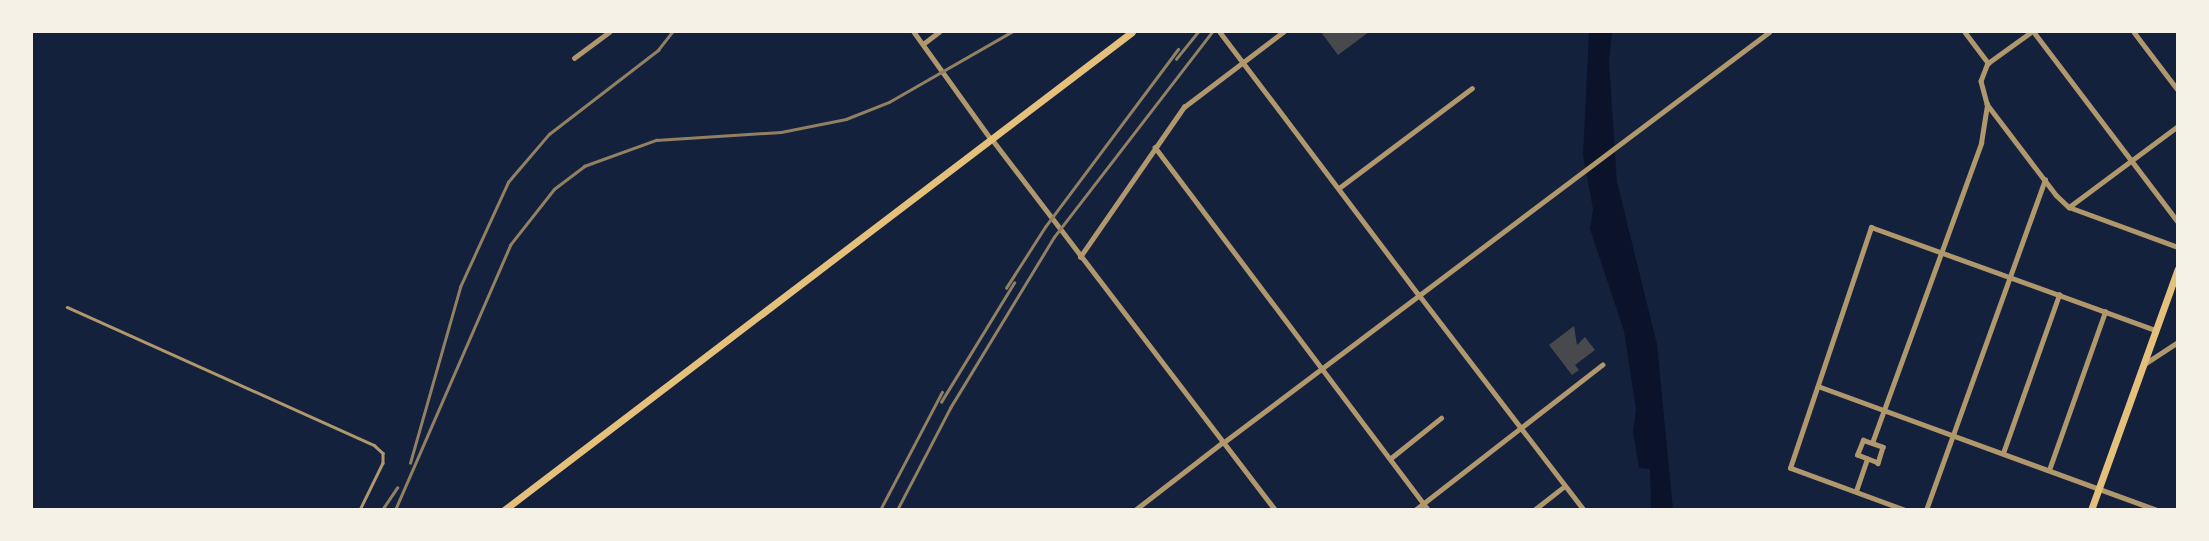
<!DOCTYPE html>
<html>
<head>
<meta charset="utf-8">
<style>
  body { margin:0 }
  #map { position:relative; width:2209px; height:541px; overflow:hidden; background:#14213d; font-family:"Titillium Web",sans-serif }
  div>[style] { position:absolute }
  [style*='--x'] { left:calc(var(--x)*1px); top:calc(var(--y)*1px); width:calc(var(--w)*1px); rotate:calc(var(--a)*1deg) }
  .water>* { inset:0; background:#0b132b }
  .building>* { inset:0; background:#48494c }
  .service>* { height:2.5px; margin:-1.25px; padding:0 1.25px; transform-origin:1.25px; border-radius:1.25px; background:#b1986c }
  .minor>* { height:4.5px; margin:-2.25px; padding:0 2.25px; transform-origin:2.25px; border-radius:2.25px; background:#b1986c }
  .tertiary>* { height:5px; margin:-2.5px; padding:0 2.5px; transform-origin:2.5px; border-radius:2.5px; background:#b1986c }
  .primary>* { height:7px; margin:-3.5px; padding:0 3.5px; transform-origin:3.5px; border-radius:3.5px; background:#e5c07b }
  .rail>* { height:2.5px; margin:-1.25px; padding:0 1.25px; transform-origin:1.25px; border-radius:1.25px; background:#918062 }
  span { translate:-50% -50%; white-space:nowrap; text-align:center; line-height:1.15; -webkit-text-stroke:5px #f6f1e7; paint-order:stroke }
  .frame { position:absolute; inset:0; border:33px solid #f6f1e7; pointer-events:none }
</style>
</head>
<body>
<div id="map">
  <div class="water">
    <i style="clip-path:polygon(1589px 32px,1612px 32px,1609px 62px,1617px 182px,1657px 344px,1673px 509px,1651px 509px,1650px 469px,1639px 468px,1633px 432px,1636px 409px,1624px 331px,1590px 229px,1593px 209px,1583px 155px)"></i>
  </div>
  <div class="building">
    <i style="clip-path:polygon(1321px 32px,1369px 32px,1338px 55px)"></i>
    <i style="clip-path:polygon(1574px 326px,1577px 345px,1585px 337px,1595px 350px,1575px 365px,1579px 370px,1572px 375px,1549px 345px)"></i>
  </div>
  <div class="service">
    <i style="--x:67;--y:307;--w:337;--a:24.2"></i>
    <i style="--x:374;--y:445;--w:12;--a:42"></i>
    <i style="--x:383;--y:453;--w:10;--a:90"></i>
    <i style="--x:383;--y:463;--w:52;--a:116.1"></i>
  </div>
  <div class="minor">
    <i style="--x:914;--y:32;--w:132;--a:54.3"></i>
    <i style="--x:1220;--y:32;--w:328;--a:52.9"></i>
    <i style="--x:1965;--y:32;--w:39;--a:53"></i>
    <i style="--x:1988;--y:63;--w:19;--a:111"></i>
    <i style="--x:1981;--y:81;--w:24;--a:75"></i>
    <i style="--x:1987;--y:104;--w:114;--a:52.8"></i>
    <i style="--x:2056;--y:195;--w:18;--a:43"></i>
    <i style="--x:2069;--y:207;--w:116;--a:20.2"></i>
    <i style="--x:2034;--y:32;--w:238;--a:52.8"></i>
    <i style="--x:2134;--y:32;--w:73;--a:52.8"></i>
    <i style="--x:923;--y:44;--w:20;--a:-37"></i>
    <i style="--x:574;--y:58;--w:44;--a:-36.6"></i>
    <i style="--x:1988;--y:63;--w:53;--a:-35.8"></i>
    <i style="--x:1155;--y:147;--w:455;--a:53"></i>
    <i style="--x:1339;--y:188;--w:166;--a:-36.9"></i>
    <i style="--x:2069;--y:207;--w:136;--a:-36.6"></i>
    <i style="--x:1080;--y:257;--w:183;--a:-55.3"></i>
    <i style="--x:1184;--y:107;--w:124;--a:-37.1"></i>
    <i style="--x:2143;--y:365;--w:42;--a:-33.3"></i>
    <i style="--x:1818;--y:386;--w:361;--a:20.1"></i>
    <i style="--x:1863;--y:440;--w:21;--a:19"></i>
    <i style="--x:1883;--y:447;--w:17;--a:107"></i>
    <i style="--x:1878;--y:463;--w:22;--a:-159"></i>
    <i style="--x:1857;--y:455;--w:16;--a:-68"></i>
    <i style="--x:1872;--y:443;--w:319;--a:-70"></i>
    <i style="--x:1981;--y:143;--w:39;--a:-81"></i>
    <i style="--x:2003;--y:453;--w:168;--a:-70.5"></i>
    <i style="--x:1391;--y:458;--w:64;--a:-38.7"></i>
    <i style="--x:2049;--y:470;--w:168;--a:-70.5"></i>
    <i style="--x:1856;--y:491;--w:34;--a:-71"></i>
    <i style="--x:1135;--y:510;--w:111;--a:-37.7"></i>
    <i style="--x:1415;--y:510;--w:237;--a:-37.8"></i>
    <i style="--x:1534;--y:510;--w:39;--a:-38"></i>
    <i style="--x:1904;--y:510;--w:121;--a:-159.8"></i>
    <i style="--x:1790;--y:468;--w:254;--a:-71.4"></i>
    <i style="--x:1871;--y:227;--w:303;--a:19.9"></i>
    <i style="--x:1926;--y:510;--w:351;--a:-70.2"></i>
  </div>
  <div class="tertiary">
    <i style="--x:993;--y:141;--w:464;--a:52.6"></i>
    <i style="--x:1418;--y:294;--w:272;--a:52.5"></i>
    <i style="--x:1224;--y:442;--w:682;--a:-36.95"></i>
  </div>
  <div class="primary">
    <i style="--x:504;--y:510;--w:789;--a:-37.28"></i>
    <i style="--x:2091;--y:510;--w:256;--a:-70.2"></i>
  </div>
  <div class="rail">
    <i style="--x:1176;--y:59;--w:35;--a:-51"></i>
    <i style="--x:1006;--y:288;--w:72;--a:-57.4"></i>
    <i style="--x:1045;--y:227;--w:222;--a:-53.2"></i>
    <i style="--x:941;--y:402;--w:140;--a:-58.5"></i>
    <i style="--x:410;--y:463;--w:183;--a:-74.1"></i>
    <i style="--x:460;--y:287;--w:115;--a:-65.4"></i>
    <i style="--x:508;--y:182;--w:63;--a:-49.5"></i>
    <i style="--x:549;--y:134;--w:138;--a:-37.6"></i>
    <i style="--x:658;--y:50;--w:23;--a:-52"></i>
    <i style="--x:382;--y:510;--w:27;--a:-56"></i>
    <i style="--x:395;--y:510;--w:289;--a:-66.5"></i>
    <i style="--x:510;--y:245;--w:71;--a:-51.8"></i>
    <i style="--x:554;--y:189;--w:38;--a:-37"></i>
    <i style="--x:584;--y:166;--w:77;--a:-19.9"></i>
    <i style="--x:656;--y:140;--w:125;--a:-3.7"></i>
    <i style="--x:781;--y:132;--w:66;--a:-11.3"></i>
    <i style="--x:846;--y:119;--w:46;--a:-21.6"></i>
    <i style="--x:889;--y:102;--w:141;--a:-29.8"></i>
    <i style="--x:880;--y:510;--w:133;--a:-62.3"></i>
    <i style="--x:897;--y:510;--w:115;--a:-62.5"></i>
    <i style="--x:950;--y:408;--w:200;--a:-58.7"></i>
    <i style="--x:1054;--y:237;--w:259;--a:-52.4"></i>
  </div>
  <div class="frame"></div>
</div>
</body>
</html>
